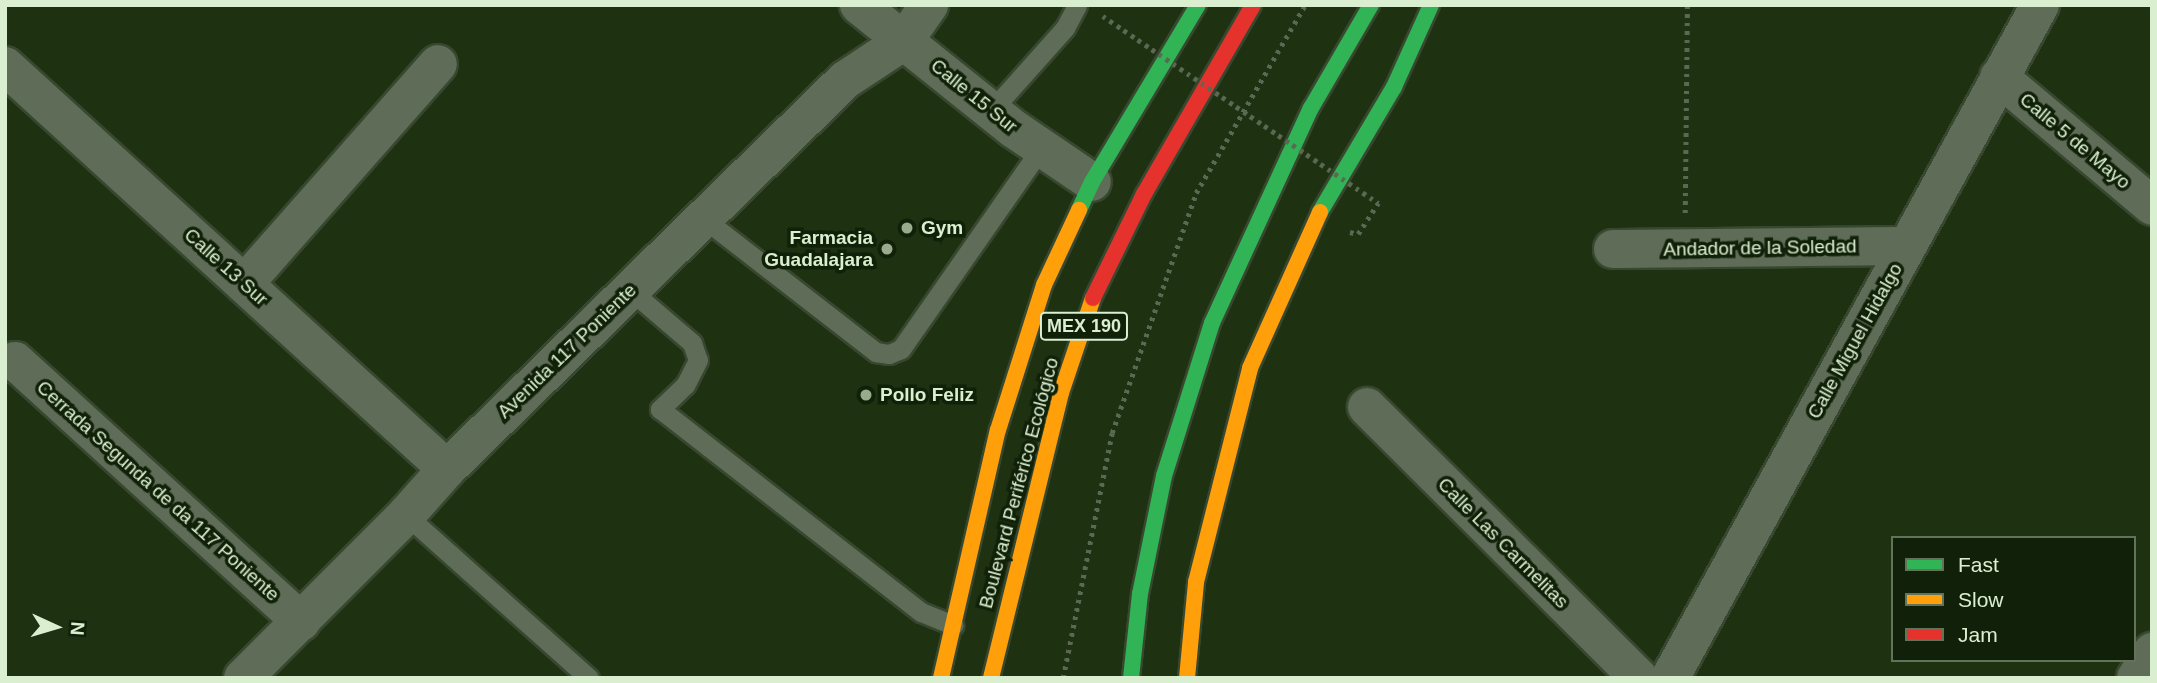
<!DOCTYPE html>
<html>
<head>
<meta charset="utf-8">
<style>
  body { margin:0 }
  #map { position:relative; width:2157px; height:683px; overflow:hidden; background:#1e3110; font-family:Arial,sans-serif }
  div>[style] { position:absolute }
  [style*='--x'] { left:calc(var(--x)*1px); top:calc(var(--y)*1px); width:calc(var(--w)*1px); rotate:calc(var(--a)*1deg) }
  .path>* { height:4.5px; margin-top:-2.25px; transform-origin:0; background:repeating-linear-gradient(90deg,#5b6853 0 3.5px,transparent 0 8.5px) }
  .roads { filter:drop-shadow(2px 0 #384830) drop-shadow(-2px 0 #384830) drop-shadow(0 2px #384830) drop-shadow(0 -2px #384830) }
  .lane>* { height:19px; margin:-9.5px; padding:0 9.5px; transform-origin:9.5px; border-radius:9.5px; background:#5f6d58 }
  .street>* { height:38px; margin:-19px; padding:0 19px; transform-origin:19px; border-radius:19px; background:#5f6d58 }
  .fast>* { height:16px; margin:-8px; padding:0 8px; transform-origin:8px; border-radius:8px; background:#30b455 }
  .slow>* { height:16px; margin:-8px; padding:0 8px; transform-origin:8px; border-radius:8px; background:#ff9f0a }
  .jam>* { height:16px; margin:-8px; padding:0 8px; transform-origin:8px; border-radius:8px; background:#e5322d }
  .path-bridge>* { height:4.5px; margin-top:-2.25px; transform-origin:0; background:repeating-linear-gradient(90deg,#5b6853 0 3.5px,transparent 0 8.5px) }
  .dots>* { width:19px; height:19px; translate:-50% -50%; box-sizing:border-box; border:4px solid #112109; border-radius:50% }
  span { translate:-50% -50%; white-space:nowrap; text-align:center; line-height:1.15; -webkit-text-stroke:7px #112109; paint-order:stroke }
  .shield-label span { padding:2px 5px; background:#112109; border:2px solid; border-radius:5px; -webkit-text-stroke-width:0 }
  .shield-label { font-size:18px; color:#daefd0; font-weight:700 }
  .street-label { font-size:19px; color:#daefd0 }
  .poi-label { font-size:19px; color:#daefd0; font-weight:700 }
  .left { translate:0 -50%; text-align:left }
  .right { translate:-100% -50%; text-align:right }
  .frame { position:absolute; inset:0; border:7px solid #daefd0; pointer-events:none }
  .legend { position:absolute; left:1891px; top:536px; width:245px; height:126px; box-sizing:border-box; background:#112109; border:2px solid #617359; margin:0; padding:9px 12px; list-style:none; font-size:21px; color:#daefd0 }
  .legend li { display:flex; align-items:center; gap:14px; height:35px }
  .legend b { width:35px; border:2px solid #617359 }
  .north { position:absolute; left:21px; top:592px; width:70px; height:70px; -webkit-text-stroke:5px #112109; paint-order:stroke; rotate:94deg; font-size:19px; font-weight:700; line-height:28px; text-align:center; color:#daefd0 }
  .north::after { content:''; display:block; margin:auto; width:24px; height:32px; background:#daefd0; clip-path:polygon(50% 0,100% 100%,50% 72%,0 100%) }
</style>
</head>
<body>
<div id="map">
  <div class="path">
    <i style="--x:1685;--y:213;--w:208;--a:-89.4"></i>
    <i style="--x:1350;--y:232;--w:8;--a:14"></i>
    <i style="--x:1358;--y:234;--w:37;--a:-57"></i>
    <i style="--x:1063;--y:678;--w:250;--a:-78.7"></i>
    <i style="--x:1112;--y:433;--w:254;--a:-70.7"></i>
    <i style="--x:1196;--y:193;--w:217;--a:-59.9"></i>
  </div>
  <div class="roads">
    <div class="lane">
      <i style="--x:991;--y:111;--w:111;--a:-48.3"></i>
      <i style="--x:1065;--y:28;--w:26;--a:-62"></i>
      <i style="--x:703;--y:218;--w:219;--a:37.8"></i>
      <i style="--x:876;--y:352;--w:13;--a:9"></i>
      <i style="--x:889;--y:354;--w:13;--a:-23"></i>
      <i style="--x:901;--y:349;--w:245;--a:-55.1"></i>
      <i style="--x:630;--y:290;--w:82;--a:40.5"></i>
      <i style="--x:692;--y:343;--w:18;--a:71"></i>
      <i style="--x:698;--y:360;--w:28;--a:117"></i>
      <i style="--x:685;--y:385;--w:35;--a:136"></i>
      <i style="--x:660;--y:409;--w:331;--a:37.9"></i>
      <i style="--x:921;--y:612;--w:35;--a:22"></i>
      <i style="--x:406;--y:515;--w:245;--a:41.7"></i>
    </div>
    <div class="street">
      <i style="--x:859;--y:5;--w:198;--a:38.7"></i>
      <i style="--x:1014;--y:129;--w:94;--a:34.2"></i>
      <i style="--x:5;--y:66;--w:598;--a:42.36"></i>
      <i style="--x:1999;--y:77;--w:200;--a:40.1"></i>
      <i style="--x:1613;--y:249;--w:294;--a:-0.6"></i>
      <i style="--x:244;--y:284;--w:293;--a:-48.6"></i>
      <i style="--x:15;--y:361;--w:387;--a:42.3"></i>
      <i style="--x:1367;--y:407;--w:384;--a:44.9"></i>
      <i style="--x:243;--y:678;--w:231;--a:-45"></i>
      <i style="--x:406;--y:515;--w:62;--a:-48.3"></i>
      <i style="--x:447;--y:469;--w:557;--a:-44.34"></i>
      <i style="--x:845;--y:80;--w:71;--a:-33.5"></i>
      <i style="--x:904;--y:41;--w:44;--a:-55.2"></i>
      <i style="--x:1670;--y:678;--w:768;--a:-61.2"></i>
      <i style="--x:2136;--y:678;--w:31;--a:-58"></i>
    </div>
    <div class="fast">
      <i style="--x:1079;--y:210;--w:31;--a:-65"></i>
      <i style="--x:1092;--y:182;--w:206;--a:-59.1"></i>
      <i style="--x:1320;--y:212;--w:145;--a:-59.4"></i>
      <i style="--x:1394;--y:87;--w:90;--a:-65.7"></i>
      <i style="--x:1131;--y:678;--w:84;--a:-83.9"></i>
      <i style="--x:1140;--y:594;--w:120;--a:-78.5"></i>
      <i style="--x:1164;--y:476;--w:160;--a:-72.6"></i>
      <i style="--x:1212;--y:323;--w:237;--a:-65.3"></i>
      <i style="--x:1311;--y:108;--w:119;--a:-59.8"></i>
    </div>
    <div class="slow">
      <i style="--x:941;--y:678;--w:254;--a:-77.1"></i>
      <i style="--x:998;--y:430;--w:152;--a:-72.4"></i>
      <i style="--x:1044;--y:285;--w:83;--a:-65"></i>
      <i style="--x:991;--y:678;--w:293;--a:-76.2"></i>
      <i style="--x:1061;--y:393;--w:100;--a:-71.4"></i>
      <i style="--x:1187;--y:678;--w:96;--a:-84.6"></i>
      <i style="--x:1196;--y:582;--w:221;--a:-75.8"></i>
      <i style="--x:1250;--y:368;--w:171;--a:-65.8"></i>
    </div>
    <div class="jam">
      <i style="--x:1093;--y:298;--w:116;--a:-63.9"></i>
      <i style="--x:1144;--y:194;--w:218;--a:-60"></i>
    </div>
  </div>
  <div class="path-bridge">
    <i style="--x:1103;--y:16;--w:333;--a:34.2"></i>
  </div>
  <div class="dots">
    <i style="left:907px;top:228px;background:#98ac8d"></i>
    <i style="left:887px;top:249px;background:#98ac8d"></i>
    <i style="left:866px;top:395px;background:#98ac8d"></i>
  </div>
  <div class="shield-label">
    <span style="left:1084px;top:326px">MEX 190</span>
  </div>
  <div class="street-label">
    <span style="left:974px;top:96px;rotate:39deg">Calle 15 Sur</span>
    <span style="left:2075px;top:141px;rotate:40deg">Calle 5 de Mayo</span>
    <span style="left:1760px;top:248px;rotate:-1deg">Andador de la Soledad</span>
    <span style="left:226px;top:267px;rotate:42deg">Calle 13 Sur</span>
    <span style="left:1855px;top:341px;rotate:-61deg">Calle Miguel Hidalgo</span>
    <span style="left:567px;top:351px;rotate:-44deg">Avenida 117 Poniente</span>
    <span style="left:1019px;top:483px;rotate:-75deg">Boulevard Periférico Ecológico</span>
    <span style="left:158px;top:491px;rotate:42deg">Cerrada Segunda de da 117 Poniente</span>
    <span style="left:1503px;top:543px;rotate:45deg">Calle Las Carmelitas</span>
  </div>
  <div class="poi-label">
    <span class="left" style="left:921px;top:228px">Gym</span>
    <span class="right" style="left:873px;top:249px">Farmacia<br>Guadalajara</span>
    <span class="left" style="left:880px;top:395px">Pollo Feliz</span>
  </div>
  <div class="frame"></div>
  <ul class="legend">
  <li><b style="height:9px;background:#30b455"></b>Fast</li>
  <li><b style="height:9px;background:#ff9f0a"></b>Slow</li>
  <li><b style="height:9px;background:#e5322d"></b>Jam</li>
  </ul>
  <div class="north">N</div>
</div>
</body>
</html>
